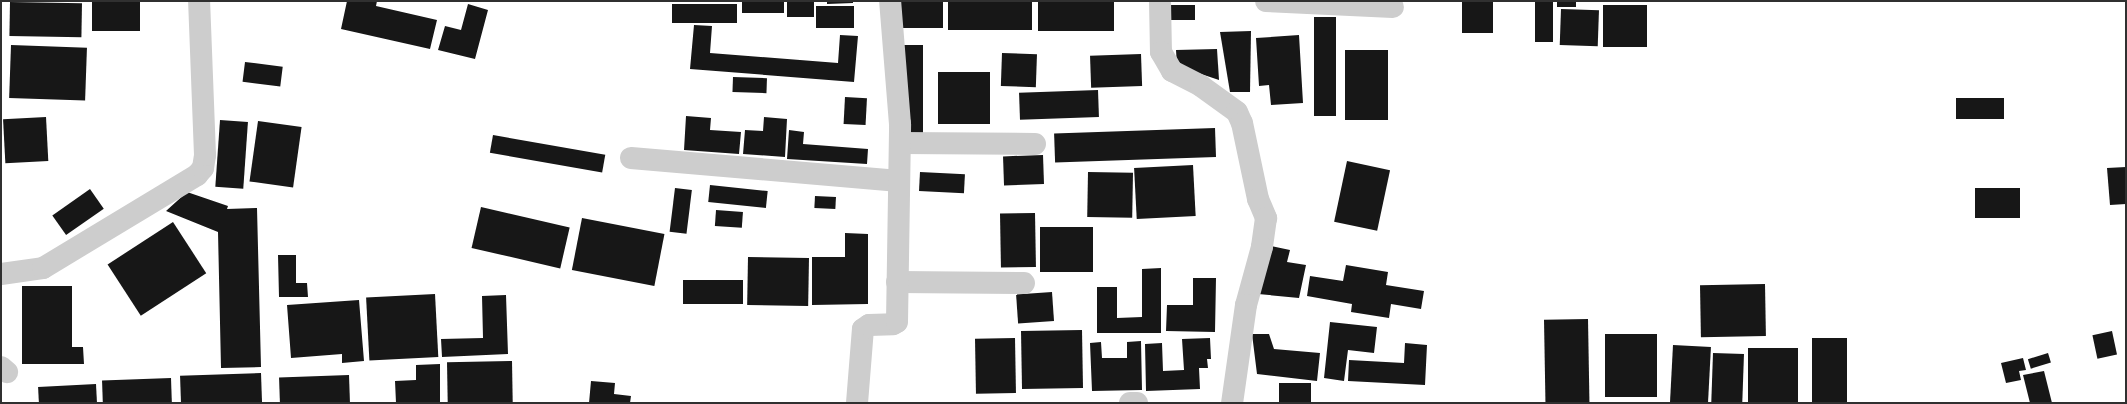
<!DOCTYPE html>
<html>
<head>
<meta charset="utf-8">
<style>
  body { margin:0 }
  #map { position:relative; width:2127px; height:404px; overflow:hidden; background:#fff; font-family:Mulish,sans-serif }
  div>[style] { position:absolute }
  [style*='--x'] { left:calc(var(--x)*1px); top:calc(var(--y)*1px); width:calc(var(--w)*1px); rotate:calc(var(--a)*1deg) }
  .building>* { inset:0; background:#171717; transform-origin:0 0 }
  .street>* { height:22px; margin:-11px; padding:0 11px; transform-origin:11px; border-radius:11px; background:#cdcdcd }
  span { translate:-50% -50%; white-space:nowrap; text-align:center; line-height:1.15; -webkit-text-stroke:4px #fff; paint-order:stroke }
  .frame { position:absolute; inset:0; border:2px solid #303030; pointer-events:none }
</style>
</head>
<body>
<div id="map">
  <div class="building">
    <i style="left:92px;top:1px;width:48px;height:30px"></i>
    <i style="clip-path:polygon(347px 1px,377px 1px,376px 6px,437px 20px,430px 49px,341px 29px)"></i>
    <i style="left:742px;top:1px;width:42px;height:12px"></i>
    <i style="left:787px;top:1px;width:27px;height:16px"></i>
    <i style="clip-path:polygon(827px 1px,853px 1px,853px 3px,827px 4px)"></i>
    <i style="left:897px;top:1px;width:46px;height:27px"></i>
    <i style="left:948px;top:1px;width:84px;height:29px"></i>
    <i style="left:1038px;top:1px;width:76px;height:30px"></i>
    <i style="left:1462px;top:1px;width:31px;height:32px"></i>
    <i style="left:1535px;top:1px;width:18px;height:41px"></i>
    <i style="left:1557px;top:1px;width:19px;height:6px"></i>
    <i style="left:10px;top:2px;width:72px;height:34px;rotate:1deg"></i>
    <i style="clip-path:polygon(468px 4px,488px 10px,475px 59px,438px 50px,445px 26px,461px 30px)"></i>
    <i style="left:672px;top:4px;width:65px;height:19px"></i>
    <i style="left:1195px;top:5px;width:15px;height:30px;rotate:90deg"></i>
    <i style="left:1603px;top:5px;width:44px;height:42px"></i>
    <i style="left:816px;top:6px;width:38px;height:22px"></i>
    <i style="left:1561px;top:9px;width:38px;height:36px;rotate:2deg"></i>
    <i style="left:1314px;top:17px;width:22px;height:99px"></i>
    <i style="clip-path:polygon(694px 25px,712px 26px,710px 53px,838px 63px,840px 35px,858px 36px,854px 82px,690px 69px)"></i>
    <i style="clip-path:polygon(1251px 31px,1250px 92px,1230px 92px,1220px 32px)"></i>
    <i style="clip-path:polygon(1299px 35px,1303px 103px,1271px 105px,1269px 85px,1259px 86px,1256px 38px)"></i>
    <i style="left:11px;top:45px;width:76px;height:53px;rotate:2deg"></i>
    <i style="left:904px;top:45px;width:19px;height:90px"></i>
    <i style="clip-path:polygon(1217px 49px,1219px 80px,1177px 66px,1176px 50px)"></i>
    <i style="left:1345px;top:50px;width:43px;height:70px"></i>
    <i style="left:1002px;top:53px;width:35px;height:33px;rotate:2deg"></i>
    <i style="left:1141px;top:54px;width:32px;height:51px;rotate:88deg"></i>
    <i style="left:245px;top:62px;width:38px;height:20px;rotate:7deg"></i>
    <i style="left:938px;top:72px;width:52px;height:52px"></i>
    <i style="left:733px;top:77px;width:34px;height:15px;rotate:2deg"></i>
    <i style="left:1098px;top:90px;width:27px;height:79px;rotate:88deg"></i>
    <i style="left:845px;top:97px;width:22px;height:27px;rotate:3deg"></i>
    <i style="left:1956px;top:98px;width:48px;height:21px"></i>
    <i style="clip-path:polygon(686px 116px,711px 118px,710px 130px,741px 132px,739px 154px,684px 150px)"></i>
    <i style="left:46px;top:117px;width:44px;height:43px;rotate:87deg"></i>
    <i style="clip-path:polygon(764px 117px,787px 119px,785px 157px,743px 154px,745px 130px,763px 131px)"></i>
    <i style="left:220px;top:120px;width:28px;height:67px;rotate:4deg"></i>
    <i style="left:258px;top:121px;width:44px;height:61px;rotate:8deg"></i>
    <i style="left:1215px;top:128px;width:29px;height:161px;rotate:88deg"></i>
    <i style="clip-path:polygon(789px 130px,804px 132px,803px 144px,868px 149px,867px 164px,787px 159px)"></i>
    <i style="left:493px;top:135px;width:114px;height:18px;rotate:10deg"></i>
    <i style="left:1043px;top:155px;width:29px;height:40px;rotate:88deg"></i>
    <i style="left:1347px;top:161px;width:44px;height:62px;rotate:12deg"></i>
    <i style="left:1193px;top:165px;width:51px;height:59px;rotate:87deg"></i>
    <i style="clip-path:polygon(2126px 167px,2126px 204px,2110px 205px,2107px 168px)"></i>
    <i style="left:920px;top:172px;width:45px;height:19px;rotate:3deg"></i>
    <i style="left:1088px;top:172px;width:45px;height:45px;rotate:1deg"></i>
    <i style="left:710px;top:185px;width:58px;height:17px;rotate:6deg"></i>
    <i style="left:675px;top:188px;width:17px;height:44px;rotate:7deg"></i>
    <i style="left:2020px;top:188px;width:30px;height:45px;rotate:90deg"></i>
    <i style="left:90px;top:189px;width:24px;height:46px;rotate:55deg"></i>
    <i style="clip-path:polygon(187px 192px,228px 206px,227px 209px,257px 208px,261px 367px,221px 368px,218px 232px,166px 211px)"></i>
    <i style="left:815px;top:196px;width:21px;height:12px;rotate:3deg"></i>
    <i style="left:481px;top:207px;width:91px;height:42px;rotate:13deg"></i>
    <i style="left:716px;top:210px;width:27px;height:16px;rotate:4deg"></i>
    <i style="left:1035px;top:213px;width:54px;height:35px;rotate:89deg"></i>
    <i style="left:582px;top:218px;width:84px;height:53px;rotate:11deg"></i>
    <i style="left:173px;top:222px;width:61px;height:78px;rotate:57deg"></i>
    <i style="left:1040px;top:227px;width:53px;height:45px"></i>
    <i style="clip-path:polygon(845px 233px,868px 234px,868px 304px,812px 305px,812px 257px,845px 257px)"></i>
    <i style="clip-path:polygon(1271px 246px,1290px 250px,1287px 262px,1306px 265px,1299px 298px,1258px 294px)"></i>
    <i style="clip-path:polygon(278px 255px,296px 255px,296px 283px,307px 283px,308px 297px,279px 297px)"></i>
    <i style="left:748px;top:257px;width:61px;height:48px;rotate:1deg"></i>
    <i style="clip-path:polygon(1346px 265px,1388px 272px,1386px 285px,1424px 291px,1421px 309px,1391px 304px,1389px 318px,1351px 312px,1352px 304px,1307px 296px,1310px 276px,1343px 281px)"></i>
    <i style="clip-path:polygon(1161px 268px,1161px 333px,1097px 333px,1097px 287px,1117px 287px,1117px 318px,1142px 317px,1142px 269px)"></i>
    <i style="clip-path:polygon(1193px 278px,1216px 278px,1215px 332px,1166px 331px,1167px 305px,1193px 305px)"></i>
    <i style="left:683px;top:280px;width:60px;height:24px"></i>
    <i style="left:1765px;top:284px;width:52px;height:65px;rotate:89deg"></i>
    <i style="clip-path:polygon(22px 286px,72px 286px,72px 347px,83px 347px,84px 364px,22px 364px)"></i>
    <i style="left:1052px;top:292px;width:29px;height:36px;rotate:86deg"></i>
    <i style="left:435px;top:294px;width:63px;height:69px;rotate:87deg"></i>
    <i style="clip-path:polygon(506px 295px,508px 354px,442px 357px,441px 339px,483px 338px,482px 296px)"></i>
    <i style="clip-path:polygon(359px 300px,364px 361px,342px 363px,342px 354px,291px 358px,287px 305px)"></i>
    <i style="left:1588px;top:319px;width:84px;height:44px;rotate:89deg"></i>
    <i style="clip-path:polygon(1330px 322px,1377px 327px,1374px 353px,1348px 350px,1344px 381px,1324px 378px)"></i>
    <i style="left:1082px;top:330px;width:58px;height:61px;rotate:89deg"></i>
    <i style="left:2112px;top:331px;width:24px;height:20px;rotate:78deg"></i>
    <i style="clip-path:polygon(1252px 334px,1269px 334px,1274px 349px,1320px 353px,1317px 381px,1257px 374px)"></i>
    <i style="left:1605px;top:334px;width:52px;height:63px"></i>
    <i style="left:1015px;top:338px;width:55px;height:40px;rotate:89deg"></i>
    <i style="clip-path:polygon(1210px 338px,1211px 359px,1207px 359px,1208px 368px,1199px 368px,1200px 389px,1146px 391px,1145px 344px,1162px 343px,1163px 371px,1184px 370px,1182px 339px)"></i>
    <i style="left:1847px;top:338px;width:65px;height:35px;rotate:90deg"></i>
    <i style="clip-path:polygon(1141px 341px,1142px 390px,1092px 391px,1090px 343px,1101px 342px,1102px 358px,1127px 358px,1127px 342px)"></i>
    <i style="clip-path:polygon(1405px 343px,1427px 345px,1425px 385px,1348px 381px,1349px 360px,1404px 363px)"></i>
    <i style="left:1673px;top:345px;width:38px;height:58px;rotate:3deg"></i>
    <i style="left:1748px;top:348px;width:50px;height:55px"></i>
    <i style="left:1713px;top:353px;width:31px;height:50px;rotate:2deg"></i>
    <i style="left:2048px;top:353px;width:10px;height:21px;rotate:73deg"></i>
    <i style="clip-path:polygon(2023px 358px,2026px 370px,2019px 371px,2021px 380px,2006px 383px,2001px 363px)"></i>
    <i style="left:512px;top:361px;width:42px;height:65px;rotate:89deg"></i>
    <i style="clip-path:polygon(440px 364px,440px 403px,396px 403px,395px 381px,416px 380px,416px 365px)"></i>
    <i style="clip-path:polygon(2044px 371px,2052px 403px,2030px 403px,2023px 375px)"></i>
    <i style="left:261px;top:373px;width:30px;height:81px;rotate:88deg"></i>
    <i style="left:349px;top:375px;width:28px;height:70px;rotate:88deg"></i>
    <i style="left:171px;top:378px;width:25px;height:69px;rotate:88deg"></i>
    <i style="clip-path:polygon(591px 381px,615px 383px,614px 394px,631px 396px,630px 403px,589px 403px)"></i>
    <i style="left:1279px;top:383px;width:32px;height:20px"></i>
    <i style="left:96px;top:384px;width:19px;height:58px;rotate:87deg"></i>
  </div>
  <div class="street">
    <i style="--x:1160;--y:1;--w:51;--a:88.9"></i>
    <i style="--x:1161;--y:52;--w:22;--a:60"></i>
    <i style="--x:1172;--y:71;--w:33;--a:27"></i>
    <i style="--x:1201;--y:86;--w:44;--a:35.8"></i>
    <i style="--x:1237;--y:112;--w:12;--a:66"></i>
    <i style="--x:1242;--y:123;--w:78;--a:78.1"></i>
    <i style="--x:1258;--y:199;--w:21;--a:67"></i>
    <i style="--x:1266;--y:218;--w:29;--a:98"></i>
    <i style="--x:1262;--y:247;--w:60;--a:105.4"></i>
    <i style="--x:1246;--y:305;--w:99;--a:98.1"></i>
    <i style="--x:1266;--y:1;--w:127;--a:2.7"></i>
    <i style="--x:900;--y:143;--w:135;--a:0.4"></i>
    <i style="--x:631;--y:158;--w:269;--a:4.9"></i>
    <i style="--x:1;--y:274;--w:42;--a:-8.1"></i>
    <i style="--x:43;--y:268;--w:180;--a:-31.1"></i>
    <i style="--x:197;--y:175;--w:9;--a:-49"></i>
    <i style="--x:203;--y:168;--w:13;--a:-81"></i>
    <i style="--x:205;--y:155;--w:154;--a:-92.2"></i>
    <i style="--x:897;--y:282;--w:127;--a:0.5"></i>
    <i style="--x:1;--y:367;--w:8;--a:40"></i>
    <i style="--x:857;--y:403;--w:74;--a:-85.4"></i>
    <i style="--x:863;--y:329;--w:7;--a:-34"></i>
    <i style="--x:869;--y:325;--w:24;--a:-2"></i>
    <i style="--x:893;--y:324;--w:4;--a:-27"></i>
    <i style="--x:897;--y:322;--w:198;--a:-89.1"></i>
    <i style="--x:900;--y:124;--w:123;--a:-94.6"></i>
    <i style="--x:1130;--y:403;--w:7;--a:0"></i>
  </div>
  <div class="frame"></div>
</div>
</body>
</html>
